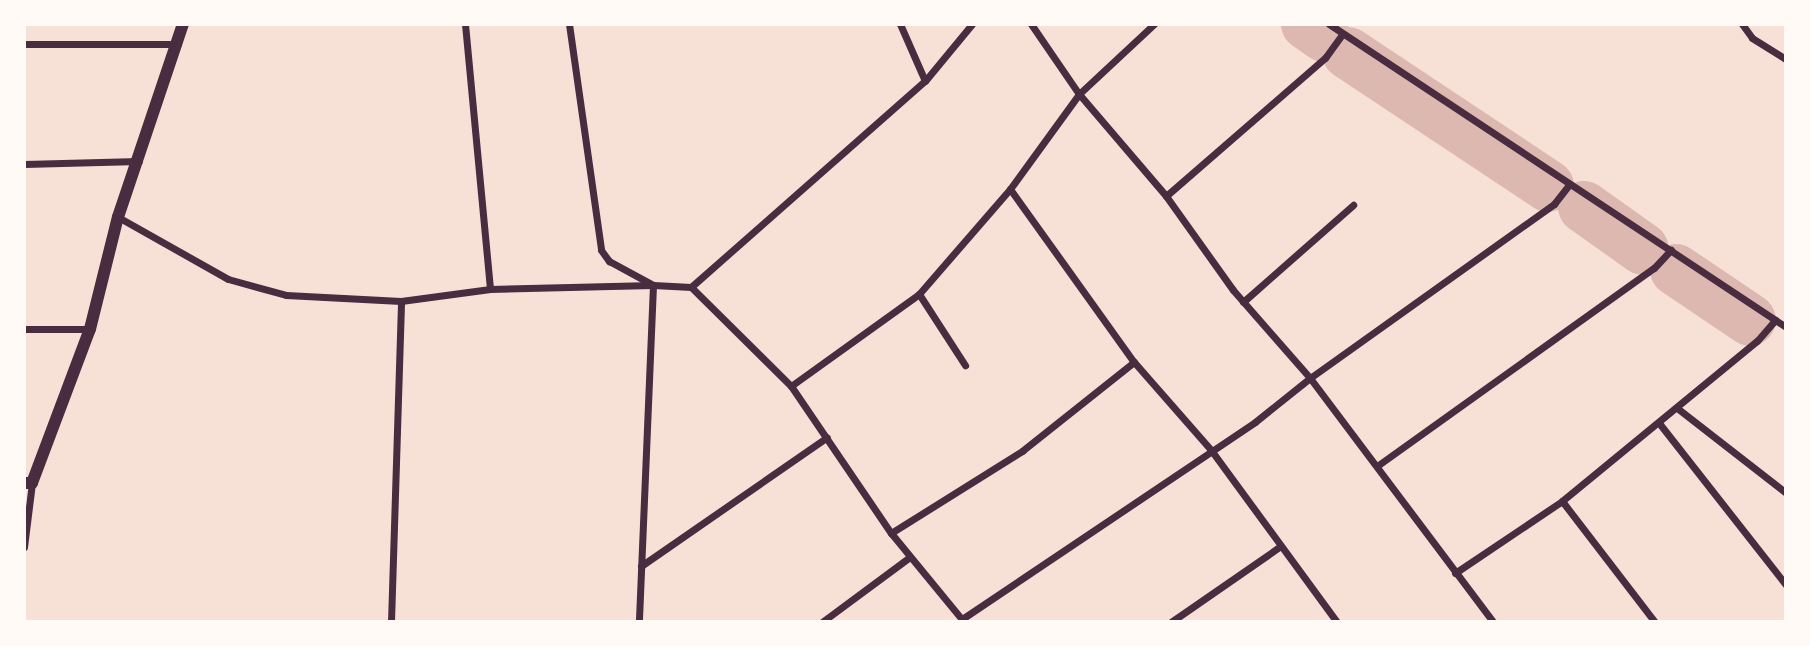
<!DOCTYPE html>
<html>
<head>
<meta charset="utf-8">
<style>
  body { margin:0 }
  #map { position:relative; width:1810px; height:646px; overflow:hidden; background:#f7e1d7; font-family:"Noto Serif",serif }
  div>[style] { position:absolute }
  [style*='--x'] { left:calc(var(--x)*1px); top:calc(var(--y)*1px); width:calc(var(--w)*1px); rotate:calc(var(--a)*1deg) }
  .river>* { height:52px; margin:-26px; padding:0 26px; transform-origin:26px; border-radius:26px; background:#dcb8b0 }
  .minor>* { height:7px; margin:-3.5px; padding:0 3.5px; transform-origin:3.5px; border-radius:3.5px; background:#4a2c40 }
  .tertiary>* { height:12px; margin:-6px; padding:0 6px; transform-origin:6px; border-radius:6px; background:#4a2c40 }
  span { translate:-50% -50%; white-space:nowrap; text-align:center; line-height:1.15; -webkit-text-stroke:7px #fffaf5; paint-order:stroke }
  .frame { position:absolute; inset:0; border:26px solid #fffaf5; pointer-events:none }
</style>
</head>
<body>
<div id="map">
  <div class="river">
    <i style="--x:1307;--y:24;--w:21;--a:35"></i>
    <i style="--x:1348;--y:53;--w:240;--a:33.6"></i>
    <i style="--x:1584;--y:207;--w:72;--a:35.4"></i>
    <i style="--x:1676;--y:270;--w:89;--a:34"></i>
  </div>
  <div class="minor">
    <i style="--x:465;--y:24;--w:266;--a:84.6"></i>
    <i style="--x:569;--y:24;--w:228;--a:81.9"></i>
    <i style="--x:601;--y:250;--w:14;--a:54"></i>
    <i style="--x:609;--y:261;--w:50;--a:28.6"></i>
    <i style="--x:653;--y:285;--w:38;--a:3"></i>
    <i style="--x:691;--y:287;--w:141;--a:44.7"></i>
    <i style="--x:791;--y:386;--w:178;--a:55.8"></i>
    <i style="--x:891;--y:533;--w:115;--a:50.6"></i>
    <i style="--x:900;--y:24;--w:62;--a:66.3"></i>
    <i style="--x:1031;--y:24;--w:85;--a:55.6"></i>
    <i style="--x:1079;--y:94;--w:134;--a:49.5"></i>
    <i style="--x:1166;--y:196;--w:115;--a:54.5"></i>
    <i style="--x:1233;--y:290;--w:117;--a:48.8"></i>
    <i style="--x:1310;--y:378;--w:305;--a:53.1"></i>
    <i style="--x:1329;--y:24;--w:548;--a:33.55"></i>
    <i style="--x:1742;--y:24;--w:17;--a:54"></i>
    <i style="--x:1752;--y:38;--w:40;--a:32"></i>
    <i style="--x:24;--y:44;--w:154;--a:0"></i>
    <i style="--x:24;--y:164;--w:115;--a:-1.5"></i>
    <i style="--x:1010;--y:189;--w:213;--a:54.4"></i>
    <i style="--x:1134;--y:362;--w:117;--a:48.8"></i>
    <i style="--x:1211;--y:450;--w:213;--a:53.8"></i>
    <i style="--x:1166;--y:196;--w:211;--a:-41"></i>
    <i style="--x:1325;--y:58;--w:29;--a:-54"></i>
    <i style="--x:118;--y:217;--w:126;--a:29.4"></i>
    <i style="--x:228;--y:279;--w:60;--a:15.4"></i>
    <i style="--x:286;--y:295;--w:115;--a:3"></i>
    <i style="--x:401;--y:301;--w:90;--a:-7.7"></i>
    <i style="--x:490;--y:289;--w:163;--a:-1.4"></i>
    <i style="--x:653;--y:285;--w:337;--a:92.4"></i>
    <i style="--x:691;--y:287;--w:312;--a:-41.4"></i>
    <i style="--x:925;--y:81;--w:74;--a:-50.5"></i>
    <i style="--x:919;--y:294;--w:85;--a:57.1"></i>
    <i style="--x:1243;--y:302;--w:147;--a:-41.4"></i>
    <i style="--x:24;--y:329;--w:66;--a:0"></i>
    <i style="--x:791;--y:386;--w:158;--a:-35.7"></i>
    <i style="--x:919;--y:294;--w:139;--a:-49.1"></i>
    <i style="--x:1010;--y:189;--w:117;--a:-54"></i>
    <i style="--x:1079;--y:94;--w:103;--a:-43"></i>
    <i style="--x:1677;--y:408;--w:138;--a:37.9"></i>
    <i style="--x:1659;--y:423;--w:206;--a:51.9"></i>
    <i style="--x:1377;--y:466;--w:340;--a:-35.6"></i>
    <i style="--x:1654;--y:268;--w:25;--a:-47"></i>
    <i style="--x:1562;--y:501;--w:153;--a:52.5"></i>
    <i style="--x:891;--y:533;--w:155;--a:-32"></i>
    <i style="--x:1022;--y:451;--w:143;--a:-38.5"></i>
    <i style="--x:24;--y:547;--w:64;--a:-82.9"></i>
    <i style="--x:641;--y:566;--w:226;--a:-34.7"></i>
    <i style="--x:1455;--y:573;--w:129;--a:-33.9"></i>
    <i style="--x:1562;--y:501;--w:252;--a:-39.4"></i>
    <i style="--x:1757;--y:341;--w:28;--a:-49"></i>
    <i style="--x:962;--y:619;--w:353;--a:-33.9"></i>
    <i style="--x:1255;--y:422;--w:70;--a:-38.7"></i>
    <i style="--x:1310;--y:378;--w:300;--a:-35.5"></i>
    <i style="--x:1554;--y:204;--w:23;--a:-52"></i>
    <i style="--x:391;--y:622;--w:321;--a:-88.2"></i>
    <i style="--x:822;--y:622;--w:109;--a:-36.5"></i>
    <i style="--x:1171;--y:622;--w:130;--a:-34.7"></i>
  </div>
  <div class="tertiary">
    <i style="--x:24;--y:483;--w:8;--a:0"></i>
    <i style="--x:32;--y:483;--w:165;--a:-69.4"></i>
    <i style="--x:90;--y:329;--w:115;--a:-76"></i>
    <i style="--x:118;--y:217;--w:204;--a:-71.4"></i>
  </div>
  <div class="frame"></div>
</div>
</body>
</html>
